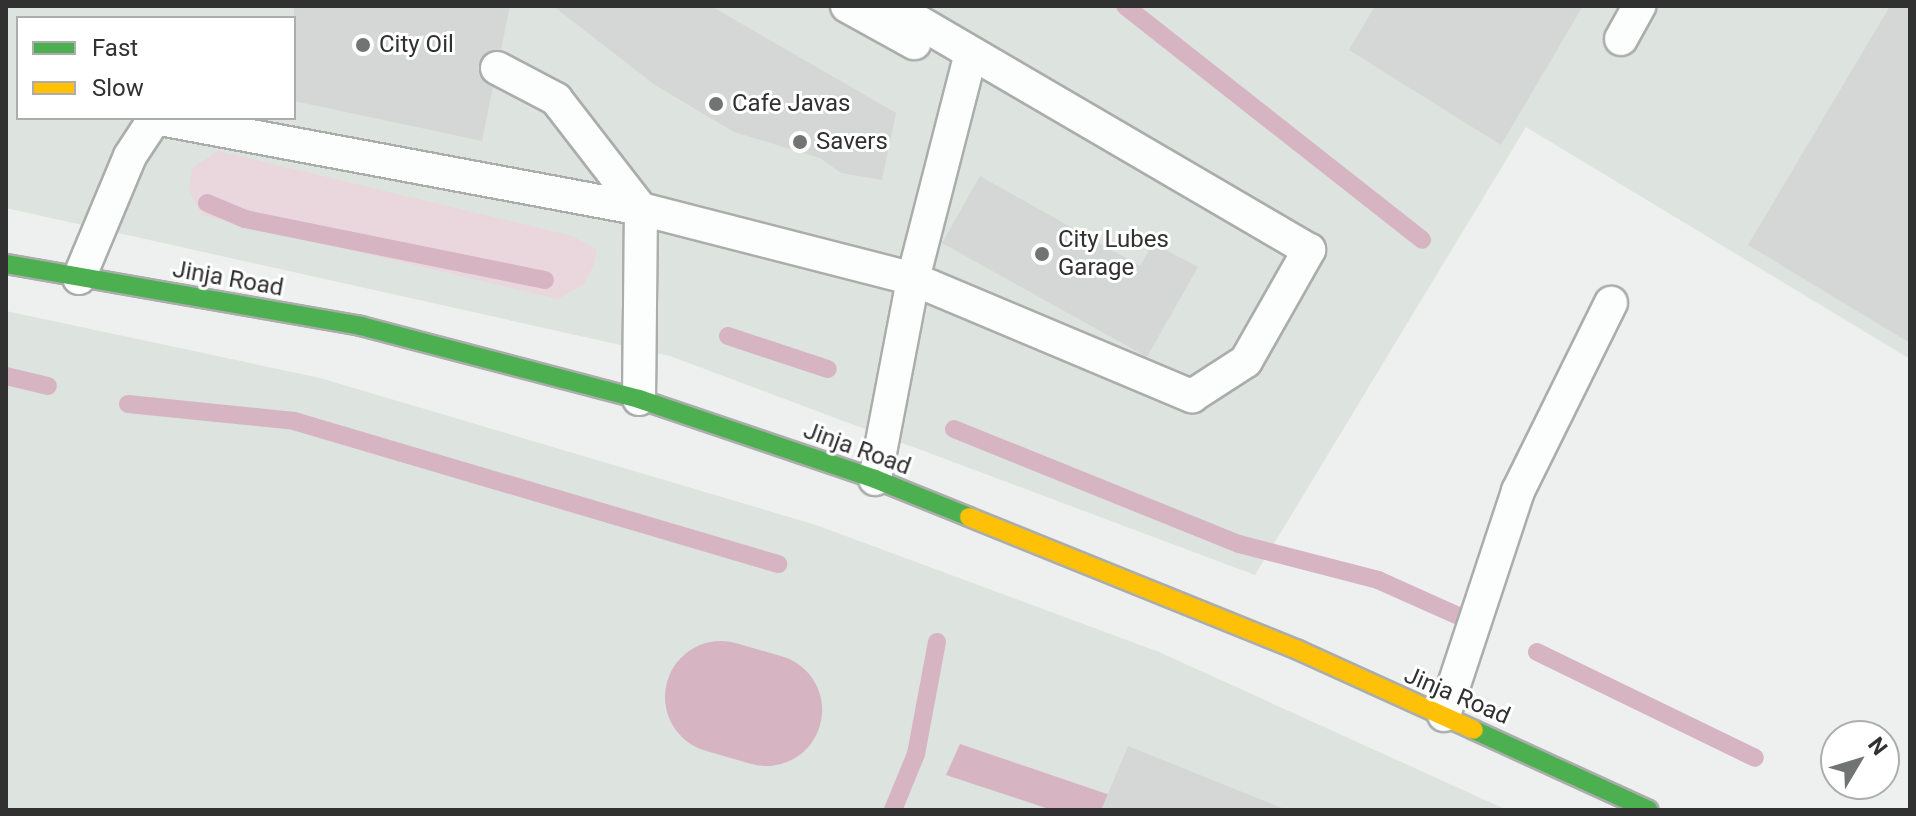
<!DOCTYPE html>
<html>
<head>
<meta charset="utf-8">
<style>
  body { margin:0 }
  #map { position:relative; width:1916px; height:816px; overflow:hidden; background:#eef0ef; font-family:Roboto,sans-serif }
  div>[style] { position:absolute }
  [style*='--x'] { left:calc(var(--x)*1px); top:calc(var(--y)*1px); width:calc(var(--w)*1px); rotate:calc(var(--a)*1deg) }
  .built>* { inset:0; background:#dde3df }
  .green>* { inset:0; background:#ead7de }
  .water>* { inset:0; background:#d6b4c2 }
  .stream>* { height:18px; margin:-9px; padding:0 9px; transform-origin:9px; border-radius:9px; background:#d6b4c2 }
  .river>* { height:112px; margin:-56px; padding:0 56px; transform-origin:56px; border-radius:56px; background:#d6b4c2 }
  .building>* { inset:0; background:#d5d7d6 }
  .roads { filter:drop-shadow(2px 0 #abadac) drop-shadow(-2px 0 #abadac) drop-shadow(0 2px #abadac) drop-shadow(0 -2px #abadac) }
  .lane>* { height:32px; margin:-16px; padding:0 16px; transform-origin:16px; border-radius:16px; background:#fcfdfd }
  .fast>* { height:18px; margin:-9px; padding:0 9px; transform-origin:9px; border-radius:9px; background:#4caf50 }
  .slow>* { height:18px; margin:-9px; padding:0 9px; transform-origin:9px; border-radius:9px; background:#ffc107 }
  .dots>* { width:22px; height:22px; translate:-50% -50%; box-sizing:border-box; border:4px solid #fff; border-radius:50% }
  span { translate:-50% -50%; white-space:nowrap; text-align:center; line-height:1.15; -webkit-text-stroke:6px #fff; paint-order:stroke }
  .poi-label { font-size:24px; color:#303130 }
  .left { translate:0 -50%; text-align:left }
  .street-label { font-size:24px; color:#303130 }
  .frame { position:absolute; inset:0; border:8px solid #303130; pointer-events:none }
  .legend { position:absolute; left:16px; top:16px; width:280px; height:104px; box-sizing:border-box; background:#fff; border:2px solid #acadac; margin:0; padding:10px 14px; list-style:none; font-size:24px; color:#303130 }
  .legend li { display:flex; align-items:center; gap:16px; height:40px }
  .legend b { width:40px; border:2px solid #acadac }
  .north { position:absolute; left:1820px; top:720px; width:80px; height:80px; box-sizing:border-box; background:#fff; border:2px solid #acadac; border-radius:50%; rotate:52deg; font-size:22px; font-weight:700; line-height:32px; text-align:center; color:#303130 }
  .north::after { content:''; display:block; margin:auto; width:28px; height:36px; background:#727473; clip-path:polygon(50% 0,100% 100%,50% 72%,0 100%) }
</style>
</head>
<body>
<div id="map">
  <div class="built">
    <i style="clip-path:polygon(evenodd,6px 6px,1910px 6px,1910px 359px,1526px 127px,1255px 575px,670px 356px,6px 208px,6px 6px,18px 18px,294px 18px,294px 118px,18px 118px,18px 18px)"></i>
    <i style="clip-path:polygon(6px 311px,320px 378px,816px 525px,1159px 652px,1507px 810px,6px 810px)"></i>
  </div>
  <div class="green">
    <i style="clip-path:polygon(218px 151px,573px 236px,597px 250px,593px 267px,584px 284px,558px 299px,202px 215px,189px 191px,192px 168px)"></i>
  </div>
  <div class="water">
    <i style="clip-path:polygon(960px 744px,1154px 810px,1052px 810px,946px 775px)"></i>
  </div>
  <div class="stream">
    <i style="--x:1125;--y:6;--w:378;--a:38.2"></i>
    <i style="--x:207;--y:203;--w:41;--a:22.8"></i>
    <i style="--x:245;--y:219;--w:306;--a:11.5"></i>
    <i style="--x:728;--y:336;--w:105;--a:18.3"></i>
    <i style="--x:6;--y:376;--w:43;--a:13.4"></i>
    <i style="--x:128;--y:404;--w:167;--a:5.8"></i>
    <i style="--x:294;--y:421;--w:505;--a:16.46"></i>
    <i style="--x:954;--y:429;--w:307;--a:22"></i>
    <i style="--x:1239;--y:544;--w:144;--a:14.5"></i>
    <i style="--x:1378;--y:580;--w:105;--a:24.1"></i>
    <i style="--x:1537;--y:652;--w:242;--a:25.9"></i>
    <i style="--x:893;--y:810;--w:61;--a:-67.7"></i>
    <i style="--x:916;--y:754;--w:114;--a:-79.4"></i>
  </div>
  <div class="river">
    <i style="--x:721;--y:697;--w:47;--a:16.1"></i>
  </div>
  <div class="building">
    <i style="clip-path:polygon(294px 6px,510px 6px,501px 50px,486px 52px,478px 68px,493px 87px,482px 141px,294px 101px)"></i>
    <i style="clip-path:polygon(553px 6px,711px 6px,896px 113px,882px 180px,841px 173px,820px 158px,734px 132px,655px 85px)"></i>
    <i style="clip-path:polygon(1375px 6px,1583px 6px,1501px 145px,1349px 50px)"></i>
    <i style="clip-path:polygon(1890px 6px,1910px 6px,1910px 343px,1748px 245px)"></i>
    <i style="clip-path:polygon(980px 176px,1140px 266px,1153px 243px,1198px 267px,1147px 357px,942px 243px)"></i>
    <i style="clip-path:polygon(1128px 746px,1282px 808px,1281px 810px,1101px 810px)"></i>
  </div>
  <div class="roads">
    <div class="lane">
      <i style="--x:847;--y:6;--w:77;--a:28.9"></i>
      <i style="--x:1621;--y:39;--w:38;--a:-61"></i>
      <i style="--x:497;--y:68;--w:67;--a:27.7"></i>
      <i style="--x:556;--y:99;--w:139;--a:52.3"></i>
      <i style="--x:641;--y:209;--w:281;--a:14.4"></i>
      <i style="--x:913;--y:279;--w:233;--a:-75.6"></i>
      <i style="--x:79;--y:278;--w:132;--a:-67.3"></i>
      <i style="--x:130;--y:156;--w:45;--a:-56.7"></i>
      <i style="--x:155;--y:118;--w:494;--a:10.6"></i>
      <i style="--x:641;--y:209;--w:190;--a:90.6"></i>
      <i style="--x:875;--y:479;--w:204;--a:-79.2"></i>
      <i style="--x:913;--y:279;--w:303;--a:22.8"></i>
      <i style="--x:1192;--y:396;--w:64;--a:-32.9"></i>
      <i style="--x:1246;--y:361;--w:128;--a:-60.4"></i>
      <i style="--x:1309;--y:250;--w:483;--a:-149.7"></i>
      <i style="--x:1444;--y:715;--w:236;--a:-71.7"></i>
      <i style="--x:1518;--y:491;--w:210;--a:-63.7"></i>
    </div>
    <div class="fast">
      <i style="--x:6;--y:264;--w:360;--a:9.9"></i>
      <i style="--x:361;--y:326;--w:287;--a:14.7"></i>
      <i style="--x:639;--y:399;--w:249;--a:18.7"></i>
      <i style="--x:875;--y:479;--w:101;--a:22"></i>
      <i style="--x:1474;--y:730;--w:192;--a:24.6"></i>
    </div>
    <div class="slow">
      <i style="--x:969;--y:517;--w:355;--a:22"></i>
      <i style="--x:1298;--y:650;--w:193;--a:24.4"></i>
    </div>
  </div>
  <div class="dots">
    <i style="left:363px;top:45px;background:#727473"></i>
    <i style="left:716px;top:104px;background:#727473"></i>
    <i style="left:800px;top:142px;background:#727473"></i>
    <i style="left:1042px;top:254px;background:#727473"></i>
  </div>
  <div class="poi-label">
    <span class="left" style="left:379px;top:45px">City Oil</span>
    <span class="left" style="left:732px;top:104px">Cafe Javas</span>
    <span class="left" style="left:816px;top:142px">Savers</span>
    <span class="left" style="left:1058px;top:254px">City Lubes<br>Garage</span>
  </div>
  <div class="street-label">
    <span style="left:228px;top:279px;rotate:10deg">Jinja Road</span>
    <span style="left:857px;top:449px;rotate:20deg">Jinja Road</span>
    <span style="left:1457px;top:696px;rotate:23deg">Jinja Road</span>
  </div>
  <div class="frame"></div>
  <ul class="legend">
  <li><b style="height:10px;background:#4caf50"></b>Fast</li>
  <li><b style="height:10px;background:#ffc107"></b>Slow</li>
  </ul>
  <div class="north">N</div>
</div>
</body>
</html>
